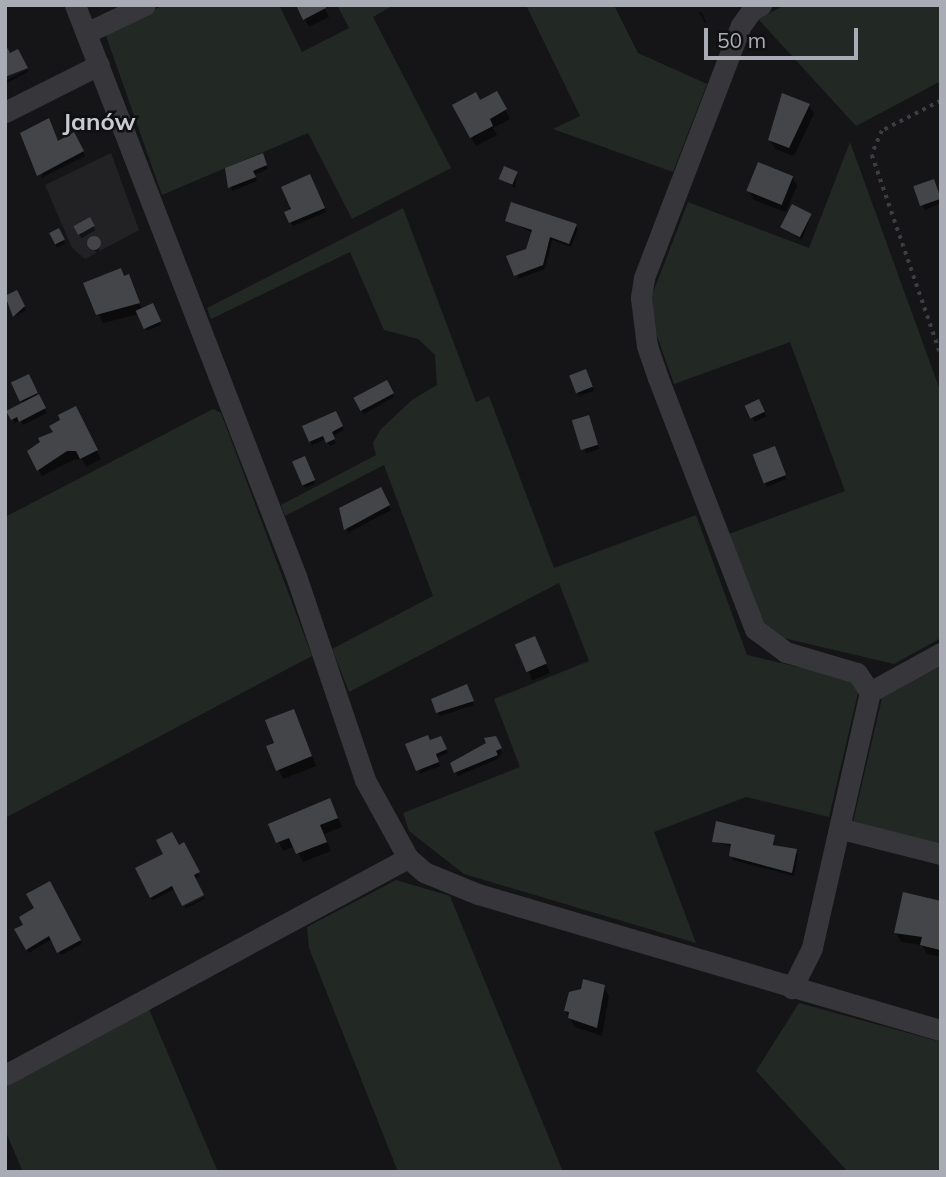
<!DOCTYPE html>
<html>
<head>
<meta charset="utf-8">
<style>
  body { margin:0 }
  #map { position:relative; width:946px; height:1177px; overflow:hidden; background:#151517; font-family:Mulish,sans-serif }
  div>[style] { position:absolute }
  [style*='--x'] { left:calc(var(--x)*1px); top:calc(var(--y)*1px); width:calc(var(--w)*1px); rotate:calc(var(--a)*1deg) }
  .built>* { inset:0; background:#222124 }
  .green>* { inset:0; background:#222823 }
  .shadow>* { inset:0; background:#0007; transform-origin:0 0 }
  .building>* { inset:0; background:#444549; transform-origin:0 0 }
  .round { border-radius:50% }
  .path>* { height:3.5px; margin-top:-1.75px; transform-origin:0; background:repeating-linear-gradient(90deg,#3d3e42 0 3.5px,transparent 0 8.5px) }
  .minor>* { height:21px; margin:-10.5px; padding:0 10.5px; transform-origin:10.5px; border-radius:10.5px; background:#37373b }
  span { translate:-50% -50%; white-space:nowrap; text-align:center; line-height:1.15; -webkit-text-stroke:5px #101012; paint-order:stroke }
  .quarter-label { font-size:24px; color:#c9cbd2; font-weight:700 }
  .frame { position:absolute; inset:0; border:7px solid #a9acb5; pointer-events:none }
  .scale { position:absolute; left:704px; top:28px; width:154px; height:32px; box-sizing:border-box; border:4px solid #a9acb5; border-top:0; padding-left:9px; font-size:21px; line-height:24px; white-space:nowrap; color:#a9acb5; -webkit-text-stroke:5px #101012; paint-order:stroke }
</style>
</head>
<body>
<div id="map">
  <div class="built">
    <i style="clip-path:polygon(111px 153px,139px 230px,85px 259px,72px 248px,45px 185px)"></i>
  </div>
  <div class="green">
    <i style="clip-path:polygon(164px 5px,279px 5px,302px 52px,349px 28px,337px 5px,394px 5px,373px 17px,451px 168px,352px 219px,308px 133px,162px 195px,105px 33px)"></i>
    <i style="clip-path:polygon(526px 5px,614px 5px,638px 53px,707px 84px,673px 172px,553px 129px,580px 116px)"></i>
    <i style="clip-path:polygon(785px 5px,941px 5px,941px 81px,856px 126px,758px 19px)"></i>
    <i style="clip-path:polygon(850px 142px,941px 393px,941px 638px,894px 664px,766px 634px,729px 534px,845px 491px,790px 342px,674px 384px,647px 308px,688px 202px,809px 248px)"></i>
    <i style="clip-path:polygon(403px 208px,476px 402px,489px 396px,554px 568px,696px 515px,747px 655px,849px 679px,858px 693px,829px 817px,746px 797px,654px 832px,696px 943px,464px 874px,409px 831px,403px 813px,520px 767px,494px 699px,589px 661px,559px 583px,349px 692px,332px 649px,433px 596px,384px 465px,285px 516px,281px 505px,376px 455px,373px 443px,381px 429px,412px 400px,437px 385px,435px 355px,418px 339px,384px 330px,350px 252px,211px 319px,207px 308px)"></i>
    <i style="clip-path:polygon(213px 409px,221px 413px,312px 656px,5px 818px,5px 517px)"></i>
    <i style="clip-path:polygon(941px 666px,941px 844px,853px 822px,882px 698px)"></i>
    <i style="clip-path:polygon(396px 880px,450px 896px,563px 1172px,398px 1172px,309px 948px,307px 927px)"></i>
    <i style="clip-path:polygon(799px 1003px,941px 1042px,941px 1172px,848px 1172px,756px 1071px)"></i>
    <i style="clip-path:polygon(149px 1009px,218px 1172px,23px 1172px,5px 1130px,5px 1084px)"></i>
  </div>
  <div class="shadow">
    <i style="clip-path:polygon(298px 5px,323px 5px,329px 17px,309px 27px)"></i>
    <i style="clip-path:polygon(699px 12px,701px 12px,707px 23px,705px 23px)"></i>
    <i style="clip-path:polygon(27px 70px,28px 72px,5px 84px,5px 81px)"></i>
    <i style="clip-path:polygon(496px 93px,510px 119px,493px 128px,497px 135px,476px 146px,454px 106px,479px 102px)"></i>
    <i style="clip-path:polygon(809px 105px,814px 114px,794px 156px,775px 149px,770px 140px)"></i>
    <i style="clip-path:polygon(73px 135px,85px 156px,41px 178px,58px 143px)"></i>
    <i style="clip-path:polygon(264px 159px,268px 169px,254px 175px,257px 181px,232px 191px,227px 169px)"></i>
    <i style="clip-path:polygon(517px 173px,515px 188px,501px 179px)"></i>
    <i style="clip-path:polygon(792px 177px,797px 186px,786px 212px,754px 200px,749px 191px)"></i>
    <i style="clip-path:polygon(311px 180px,326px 212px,293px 226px,286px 213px)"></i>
    <i style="clip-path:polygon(935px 185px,941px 203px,925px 210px,923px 206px)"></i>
    <i style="clip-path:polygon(811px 215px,802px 240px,782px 227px)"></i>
    <i style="left:89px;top:219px;width:13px;height:16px;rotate:61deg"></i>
    <i style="clip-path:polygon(507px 220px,575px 226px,578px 229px,571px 247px,552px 240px,545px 269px,517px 279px,533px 233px)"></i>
    <i style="left:59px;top:230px;width:15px;height:9px;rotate:67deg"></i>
    <i style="clip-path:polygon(93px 238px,101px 244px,98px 253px,89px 246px)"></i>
    <i style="clip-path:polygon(85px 284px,134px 296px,142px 309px,152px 305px,161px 325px,147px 331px,139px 314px,103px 323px)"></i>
    <i style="left:16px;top:292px;width:21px;height:13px;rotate:62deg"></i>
    <i style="clip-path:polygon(587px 375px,594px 391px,579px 396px,571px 377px)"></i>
    <i style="clip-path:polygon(28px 376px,47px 413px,23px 425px,20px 420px,15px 423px,9px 412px,23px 404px,13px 383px)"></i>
    <i style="left:386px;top:383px;width:16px;height:35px;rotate:60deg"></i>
    <i style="left:759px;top:401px;width:17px;height:13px;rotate:65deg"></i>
    <i style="clip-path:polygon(336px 413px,344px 430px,332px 436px,336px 443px,330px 446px,326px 439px,312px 445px,304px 427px)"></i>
    <i style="clip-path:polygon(80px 417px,101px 459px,86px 467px,82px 459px,73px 460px,42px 476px,37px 467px,55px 433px,63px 421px)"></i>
    <i style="clip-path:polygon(590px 421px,599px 449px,586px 453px,575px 422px)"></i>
    <i style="clip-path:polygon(776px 452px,786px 479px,767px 487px,765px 483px)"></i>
    <i style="clip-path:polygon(306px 462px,315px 484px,305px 488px,303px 484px)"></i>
    <i style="clip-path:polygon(380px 490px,391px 510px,348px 533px,341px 509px)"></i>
    <i style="left:535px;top:638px;width:38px;height:19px;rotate:67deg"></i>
    <i style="clip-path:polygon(468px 690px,474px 705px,440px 716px,438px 712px)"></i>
    <i style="clip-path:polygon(298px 720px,316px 766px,283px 779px,268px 747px)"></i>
    <i style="clip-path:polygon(495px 738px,502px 753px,498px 759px,458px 776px,452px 764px)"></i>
    <i style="clip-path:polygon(431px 742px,443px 742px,448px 753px,437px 758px,440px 766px,419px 774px)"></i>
    <i style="clip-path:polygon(330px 801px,342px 827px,324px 834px,331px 851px,303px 862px,295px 846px,283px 851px,271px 825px)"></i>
    <i style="clip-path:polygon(774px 837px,775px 847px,798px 854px,794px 876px,733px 860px,732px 847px,714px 841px)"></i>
    <i style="left:184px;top:845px;width:35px;height:53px;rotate:63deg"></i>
    <i style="clip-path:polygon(50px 883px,82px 944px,61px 955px,52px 939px,29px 953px,17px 930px,25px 925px)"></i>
    <i style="left:204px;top:897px;width:2px;height:21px;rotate:63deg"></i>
    <i style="clip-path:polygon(941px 903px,941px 957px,927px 954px,922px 945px,901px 942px,896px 933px)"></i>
    <i style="clip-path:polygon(604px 987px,609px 996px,602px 1036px,575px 1027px,565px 1011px)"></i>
  </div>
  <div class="building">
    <i style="clip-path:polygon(296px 5px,325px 5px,326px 8px,303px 20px)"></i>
    <i style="clip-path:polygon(5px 44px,10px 53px,18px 49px,28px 68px,5px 77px)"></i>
    <i style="clip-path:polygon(497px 91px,507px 109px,490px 119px,493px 126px,470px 138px,452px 105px,476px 92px,480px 100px)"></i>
    <i style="clip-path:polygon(782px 93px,810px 104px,789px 148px,768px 140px)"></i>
    <i style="clip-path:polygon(49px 118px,58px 141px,74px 132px,84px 151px,37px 176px,20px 133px)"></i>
    <i style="clip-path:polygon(263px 153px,267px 165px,253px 171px,256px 177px,228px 188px,225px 168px)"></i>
    <i style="left:758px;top:162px;width:38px;height:31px;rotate:22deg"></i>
    <i style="left:504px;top:166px;width:15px;height:14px;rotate:23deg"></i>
    <i style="clip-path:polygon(310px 174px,325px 208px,289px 223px,284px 212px,291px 209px,281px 187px)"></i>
    <i style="left:934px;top:179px;width:21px;height:22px;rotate:71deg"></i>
    <i style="clip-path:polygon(511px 202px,577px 224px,569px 244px,550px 237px,543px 265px,514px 276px,506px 256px,526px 249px,532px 230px,505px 221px)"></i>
    <i style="left:792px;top:204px;width:22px;height:26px;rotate:27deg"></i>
    <i style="left:90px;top:217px;width:10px;height:19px;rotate:61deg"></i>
    <i style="left:59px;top:228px;width:13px;height:11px;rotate:63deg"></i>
    <i class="round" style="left:87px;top:236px;width:14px;height:14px"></i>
    <i style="clip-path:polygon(121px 268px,124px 276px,129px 274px,140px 303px,96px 315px,83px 283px)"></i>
    <i style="clip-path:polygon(17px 290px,25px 306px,13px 317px,5px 296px)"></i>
    <i style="left:153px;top:303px;width:20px;height:19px;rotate:66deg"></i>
    <i style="left:586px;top:369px;width:19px;height:18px;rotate:69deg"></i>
    <i style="left:29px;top:374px;width:21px;height:20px;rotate:65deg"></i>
    <i style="left:387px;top:380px;width:15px;height:38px;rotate:62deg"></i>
    <i style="clip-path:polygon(39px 394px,46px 408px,19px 422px,17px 417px,11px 420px,6px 411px)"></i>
    <i style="left:759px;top:399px;width:14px;height:16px;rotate:65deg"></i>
    <i style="clip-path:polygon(76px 406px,98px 450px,80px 459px,76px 451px,67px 451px,37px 471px,27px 451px,40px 442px,38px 438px,53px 432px,49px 426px,60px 420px,58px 415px)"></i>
    <i style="clip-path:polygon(336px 411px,343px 426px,332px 432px,335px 439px,326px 443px,323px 436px,309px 442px,302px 426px)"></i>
    <i style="left:589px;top:415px;width:31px;height:18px;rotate:73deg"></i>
    <i style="left:775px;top:446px;width:31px;height:24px;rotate:69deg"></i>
    <i style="left:305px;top:456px;width:26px;height:14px;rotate:67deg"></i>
    <i style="clip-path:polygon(381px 487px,390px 505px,344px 530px,339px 508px)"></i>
    <i style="left:535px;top:636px;width:30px;height:22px;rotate:67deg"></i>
    <i style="clip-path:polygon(467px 684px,474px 701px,436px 713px,431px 699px)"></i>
    <i style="clip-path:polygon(294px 709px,312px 756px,276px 771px,266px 746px,274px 743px,265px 720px)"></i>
    <i style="clip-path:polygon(428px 735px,430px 740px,441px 736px,447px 749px,436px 754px,439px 762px,416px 771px,405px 744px)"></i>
    <i style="clip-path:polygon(496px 736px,502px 748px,496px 751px,498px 755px,454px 773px,450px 763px,486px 743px,484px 738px)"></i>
    <i style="clip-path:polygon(330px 798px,338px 818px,320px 825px,327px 842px,296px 854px,289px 838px,276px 843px,268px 824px)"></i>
    <i style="clip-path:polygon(716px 821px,775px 835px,773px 845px,797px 849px,792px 873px,729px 856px,731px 844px,712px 842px)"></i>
    <i style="clip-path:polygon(172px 832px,179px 845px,184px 842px,200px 872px,194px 875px,204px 895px,182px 906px,172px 886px,150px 898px,135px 868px,163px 854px,156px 840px)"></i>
    <i style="clip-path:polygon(50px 881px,81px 940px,57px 953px,49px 936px,26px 950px,14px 929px,23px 925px,19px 917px,34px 908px,26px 894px)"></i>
    <i style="clip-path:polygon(903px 892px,941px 901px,940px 950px,920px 945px,922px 937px,894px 933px)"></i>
    <i style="clip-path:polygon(583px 979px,605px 985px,597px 1028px,568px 1018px,569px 1012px,564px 1011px,569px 992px,581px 989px)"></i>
  </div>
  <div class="path">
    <i style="--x:941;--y:101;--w:66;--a:153"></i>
    <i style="--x:882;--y:131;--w:26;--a:113"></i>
    <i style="--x:872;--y:155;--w:212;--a:71"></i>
  </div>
  <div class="minor">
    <i style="--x:75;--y:5;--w:612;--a:68.84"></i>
    <i style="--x:296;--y:576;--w:215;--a:71.3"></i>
    <i style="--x:365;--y:780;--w:89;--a:61.1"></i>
    <i style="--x:408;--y:858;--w:21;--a:41"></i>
    <i style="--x:424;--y:872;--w:58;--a:22.2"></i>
    <i style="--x:478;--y:894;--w:483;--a:16.4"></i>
    <i style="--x:761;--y:5;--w:10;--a:151"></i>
    <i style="--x:752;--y:10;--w:19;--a:126"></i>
    <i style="--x:741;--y:25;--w:271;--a:111"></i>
    <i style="--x:644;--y:278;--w:20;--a:99"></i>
    <i style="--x:641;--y:298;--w:48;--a:82.9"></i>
    <i style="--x:647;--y:346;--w:34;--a:71"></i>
    <i style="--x:658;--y:378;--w:269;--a:68.9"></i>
    <i style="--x:755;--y:629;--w:39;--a:37"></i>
    <i style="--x:786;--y:652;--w:74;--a:16.5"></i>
    <i style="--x:857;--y:673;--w:23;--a:56"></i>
    <i style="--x:870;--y:692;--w:262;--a:102.8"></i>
    <i style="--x:812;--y:948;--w:45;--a:116.6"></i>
    <i style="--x:86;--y:33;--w:65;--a:-25.4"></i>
    <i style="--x:5;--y:112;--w:105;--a:-26.6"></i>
    <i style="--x:870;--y:692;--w:81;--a:-28.8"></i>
    <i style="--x:842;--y:829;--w:102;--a:14.2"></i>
    <i style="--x:5;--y:1075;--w:458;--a:-28.3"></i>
  </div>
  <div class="quarter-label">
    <span style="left:99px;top:122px">Janów</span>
  </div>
  <div class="frame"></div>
  <div class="scale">50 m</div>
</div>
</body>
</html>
